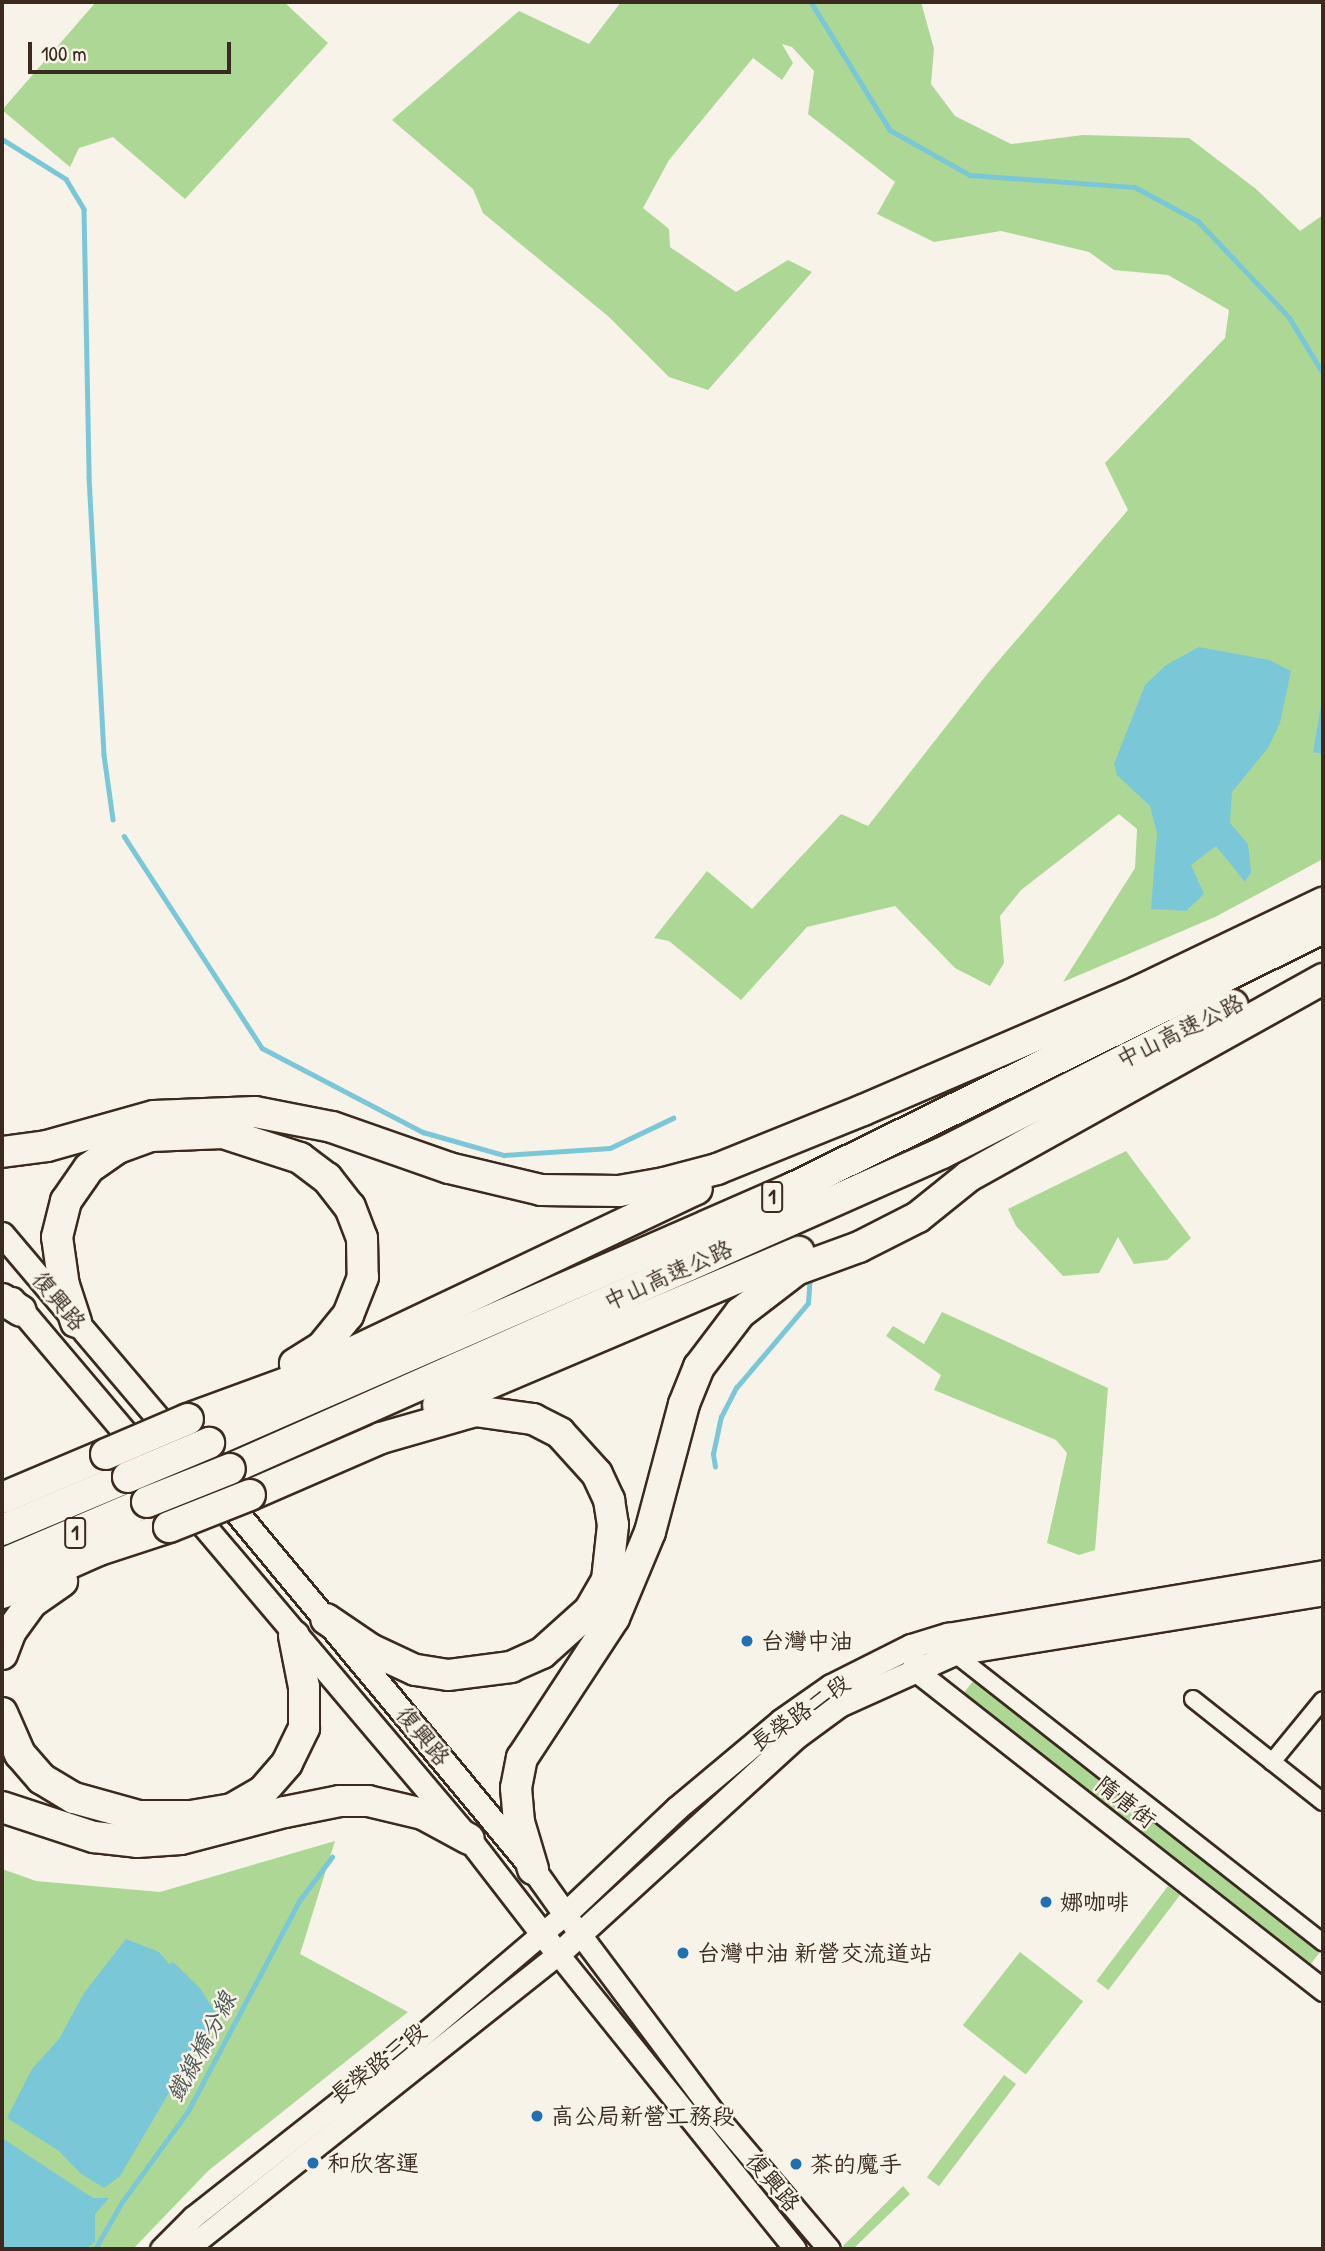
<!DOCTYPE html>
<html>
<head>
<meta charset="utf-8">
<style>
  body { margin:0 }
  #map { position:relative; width:1325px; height:2251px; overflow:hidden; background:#f7f3e8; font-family:"Patrick Hand","LXGW WenKai TC",sans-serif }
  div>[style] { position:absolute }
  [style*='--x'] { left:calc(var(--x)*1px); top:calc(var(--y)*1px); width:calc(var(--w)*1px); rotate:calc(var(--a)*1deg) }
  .green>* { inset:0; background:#add794; transform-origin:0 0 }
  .water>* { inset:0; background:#7ac8d7 }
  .stream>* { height:4.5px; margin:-2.25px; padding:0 2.25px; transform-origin:2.25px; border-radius:2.25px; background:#7ac8d7 }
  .roads { filter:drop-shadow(2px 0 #3b2a1e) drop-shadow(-2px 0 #3b2a1e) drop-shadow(0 2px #3b2a1e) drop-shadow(0 -2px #3b2a1e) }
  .minor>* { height:16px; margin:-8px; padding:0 8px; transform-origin:8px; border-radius:8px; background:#f7f3e8 }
  .tertiary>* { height:21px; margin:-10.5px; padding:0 10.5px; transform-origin:10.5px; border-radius:10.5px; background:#f7f3e8 }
  .secondary>* { height:23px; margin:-11.5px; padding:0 11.5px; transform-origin:11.5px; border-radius:11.5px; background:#f7f3e8 }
  .motorway>* { height:30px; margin:-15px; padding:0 15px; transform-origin:15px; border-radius:15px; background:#f7f3e8 }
  .bridges { filter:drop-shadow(2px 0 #3b2a1e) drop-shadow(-2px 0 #3b2a1e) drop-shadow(0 2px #3b2a1e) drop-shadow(0 -2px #3b2a1e) }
  .motorway-bridge>* { height:30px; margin:-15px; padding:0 15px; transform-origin:15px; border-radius:15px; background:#f7f3e8 }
  .dots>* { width:19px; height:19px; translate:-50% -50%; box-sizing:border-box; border:4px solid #f7f3e8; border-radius:50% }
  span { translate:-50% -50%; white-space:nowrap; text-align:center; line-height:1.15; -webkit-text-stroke:5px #f7f3e8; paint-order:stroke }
  .shield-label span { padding:2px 5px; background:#f7f3e8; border:2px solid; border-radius:5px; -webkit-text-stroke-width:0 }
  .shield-label { font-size:21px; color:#3b2a1e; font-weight:700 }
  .street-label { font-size:23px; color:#3b2a1e }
  .poi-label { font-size:23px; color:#3b2a1e }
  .left { translate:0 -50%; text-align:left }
  .water-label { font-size:24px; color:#4e5956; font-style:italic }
  .frame { position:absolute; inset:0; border:4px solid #3b2a1e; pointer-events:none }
  .scale { position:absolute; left:28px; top:42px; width:203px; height:32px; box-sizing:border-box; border:4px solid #3b2a1e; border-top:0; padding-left:9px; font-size:21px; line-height:24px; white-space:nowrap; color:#3b2a1e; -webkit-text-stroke:5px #f7f3e8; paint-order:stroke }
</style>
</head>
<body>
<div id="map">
  <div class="green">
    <i style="clip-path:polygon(96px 2px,284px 2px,328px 43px,185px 199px,113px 137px,79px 148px,70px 167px,2px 110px)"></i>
    <i style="clip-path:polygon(621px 2px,921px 2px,934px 49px,931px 84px,955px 116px,1011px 144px,1083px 135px,1189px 138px,1256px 189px,1300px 231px,1323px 215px,1323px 859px,1215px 917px,1063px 982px,1135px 868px,1137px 829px,1119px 814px,1021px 890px,1000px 916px,1004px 963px,990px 986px,955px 968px,895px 906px,807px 927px,741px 1000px,669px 941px,654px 938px,707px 871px,752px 909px,841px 814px,868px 826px,988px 673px,1128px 510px,1105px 463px,1225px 338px,1229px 310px,1168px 275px,1114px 270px,1089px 252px,1001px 231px,934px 242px,877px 214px,895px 182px,808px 114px,814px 71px,792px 47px,782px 44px,793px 63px,782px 80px,753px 58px,669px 160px,643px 208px,669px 229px,670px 247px,736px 292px,788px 260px,812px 272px,708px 390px,669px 377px,609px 317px,483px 213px,473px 189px,392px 120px,519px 11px,589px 44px)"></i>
    <i style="clip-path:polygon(1126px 1151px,1191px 1238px,1167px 1260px,1134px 1264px,1118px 1237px,1099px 1273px,1063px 1276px,1016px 1226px,1008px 1209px)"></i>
    <i style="clip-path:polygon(942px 1312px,1108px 1388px,1095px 1550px,1079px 1555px,1047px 1543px,1067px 1453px,1056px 1440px,934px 1390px,941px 1375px,886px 1336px,893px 1326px,924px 1344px)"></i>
    <i style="left:977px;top:1676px;width:212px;height:28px;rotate:38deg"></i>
    <i style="left:1153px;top:1815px;width:216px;height:20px;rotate:38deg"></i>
    <i style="clip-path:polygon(335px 1841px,300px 1954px,408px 2012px,208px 2171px,133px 2249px,2px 2249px,2px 1869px,36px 1881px,160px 1892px)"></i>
    <i style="left:1168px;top:1886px;width:15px;height:119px;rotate:37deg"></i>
    <i style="left:1020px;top:1952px;width:80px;height:93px;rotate:38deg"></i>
    <i style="left:1004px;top:2075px;width:15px;height:128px;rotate:37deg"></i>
    <i style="clip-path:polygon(903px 2186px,910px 2194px,853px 2249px,846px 2249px,843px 2246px)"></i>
  </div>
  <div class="water">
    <i style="clip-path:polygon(1199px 647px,1269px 660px,1291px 671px,1280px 723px,1268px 748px,1232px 792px,1230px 823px,1248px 844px,1251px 872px,1245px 882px,1216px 846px,1191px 865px,1204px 894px,1186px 911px,1151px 909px,1157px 833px,1150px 806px,1117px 775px,1114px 764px,1145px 685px,1166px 665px)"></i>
    <i style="clip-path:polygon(1323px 694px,1323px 754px,1313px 752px)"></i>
    <i style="clip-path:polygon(126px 1939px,159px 1952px,169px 1964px,173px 1962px,200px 1988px,216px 2013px,120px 2176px,104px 2188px,80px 2173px,59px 2151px,7px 2118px,32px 2069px,59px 2039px,84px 1993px)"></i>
    <i style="clip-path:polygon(2px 2138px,93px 2198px,109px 2198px,95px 2214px,95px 2242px,86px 2249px,2px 2249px)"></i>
  </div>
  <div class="stream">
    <i style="--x:811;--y:2;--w:150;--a:58.3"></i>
    <i style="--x:890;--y:130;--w:92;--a:29.4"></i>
    <i style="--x:970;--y:175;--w:165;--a:4.2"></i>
    <i style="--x:1135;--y:187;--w:72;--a:28.4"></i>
    <i style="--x:1198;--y:221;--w:132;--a:46.5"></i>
    <i style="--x:1289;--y:317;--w:66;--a:58.7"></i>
    <i style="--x:2;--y:139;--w:75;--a:32"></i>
    <i style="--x:66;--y:179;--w:35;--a:59"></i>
    <i style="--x:84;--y:209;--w:268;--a:88.9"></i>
    <i style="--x:89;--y:477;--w:278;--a:86.9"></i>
    <i style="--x:104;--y:755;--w:65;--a:82"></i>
    <i style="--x:124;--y:836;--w:253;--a:56.9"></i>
    <i style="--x:262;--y:1048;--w:182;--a:27.6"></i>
    <i style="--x:423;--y:1132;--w:84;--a:15.9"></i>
    <i style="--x:504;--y:1155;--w:106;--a:-3.8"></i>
    <i style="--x:610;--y:1148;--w:70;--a:-25.5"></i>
    <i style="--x:715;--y:1467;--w:13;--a:-99"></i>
    <i style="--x:713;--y:1454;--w:38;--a:-78"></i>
    <i style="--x:721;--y:1417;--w:33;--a:-63"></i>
    <i style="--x:736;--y:1388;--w:111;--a:-49.7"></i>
    <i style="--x:808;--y:1303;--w:28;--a:-86"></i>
    <i style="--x:95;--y:2249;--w:54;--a:-60.1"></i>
    <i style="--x:122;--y:2202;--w:112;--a:-54"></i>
    <i style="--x:188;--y:2111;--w:238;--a:-62.1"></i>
    <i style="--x:299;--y:1901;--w:55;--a:-53.1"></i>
  </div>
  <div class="roads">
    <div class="minor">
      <i style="--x:950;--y:1650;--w:474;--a:38.1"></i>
      <i style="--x:1193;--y:1699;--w:166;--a:38.4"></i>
      <i style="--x:1272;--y:1762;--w:80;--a:-50.6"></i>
    </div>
    <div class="tertiary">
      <i style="--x:913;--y:1655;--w:15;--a:82"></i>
      <i style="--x:915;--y:1670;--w:519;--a:38.11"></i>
      <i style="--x:161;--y:2249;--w:45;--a:-45"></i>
      <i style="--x:193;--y:2217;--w:270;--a:-38.2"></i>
      <i style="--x:405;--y:2050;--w:210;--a:-40.4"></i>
      <i style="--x:565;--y:1914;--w:254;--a:53.2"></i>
      <i style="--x:717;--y:2117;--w:173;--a:49.7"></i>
      <i style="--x:187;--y:2249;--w:474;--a:-38.5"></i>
      <i style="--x:558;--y:1954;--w:378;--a:51.2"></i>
    </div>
    <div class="secondary">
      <i style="--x:2;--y:1234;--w:269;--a:49.7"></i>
      <i style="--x:12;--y:1299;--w:707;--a:49.76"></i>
      <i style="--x:469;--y:1839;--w:145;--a:52.3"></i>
      <i style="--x:558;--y:1954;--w:323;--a:-42.4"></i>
      <i style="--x:797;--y:1736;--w:52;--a:-36.4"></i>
      <i style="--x:839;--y:1705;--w:126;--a:-24.3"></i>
      <i style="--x:954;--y:1653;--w:374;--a:-9.2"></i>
      <i style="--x:198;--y:1466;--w:524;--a:50.26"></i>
      <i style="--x:533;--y:1869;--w:55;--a:54.6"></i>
      <i style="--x:565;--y:1914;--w:154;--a:-43.4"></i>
      <i style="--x:677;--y:1808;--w:136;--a:-39.9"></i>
      <i style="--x:781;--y:1721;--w:61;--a:-35"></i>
      <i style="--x:831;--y:1686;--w:89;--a:-26.6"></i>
      <i style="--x:911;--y:1646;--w:39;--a:-17"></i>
      <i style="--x:948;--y:1635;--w:380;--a:-9.5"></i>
    </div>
    <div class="motorway">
      <i style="--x:2;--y:1152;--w:45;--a:-7.6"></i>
      <i style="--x:47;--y:1146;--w:111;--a:-15.7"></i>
      <i style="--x:154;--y:1116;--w:101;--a:-2.3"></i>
      <i style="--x:255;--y:1112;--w:78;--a:11"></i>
      <i style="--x:332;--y:1127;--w:124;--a:19.3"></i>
      <i style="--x:449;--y:1168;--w:95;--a:13.4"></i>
      <i style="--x:541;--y:1190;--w:78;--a:0.7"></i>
      <i style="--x:619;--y:1191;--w:46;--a:-10.1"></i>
      <i style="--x:664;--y:1183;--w:55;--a:-14.8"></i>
      <i style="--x:717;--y:1169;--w:157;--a:-22"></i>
      <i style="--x:863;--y:1110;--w:301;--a:-23.3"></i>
      <i style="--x:1139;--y:991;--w:204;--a:-25.6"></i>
      <i style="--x:2;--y:1299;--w:22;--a:32"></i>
      <i style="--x:76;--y:1322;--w:38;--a:-108"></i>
      <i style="--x:64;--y:1286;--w:49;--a:-98.1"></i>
      <i style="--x:57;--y:1237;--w:37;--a:-76"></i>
      <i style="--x:66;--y:1201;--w:40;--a:-55.1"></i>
      <i style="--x:89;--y:1168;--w:35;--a:-35"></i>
      <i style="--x:118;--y:1148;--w:35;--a:-20"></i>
      <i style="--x:151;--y:1136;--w:72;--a:-2.4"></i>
      <i style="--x:223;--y:1133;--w:81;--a:18"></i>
      <i style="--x:300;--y:1158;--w:34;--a:37"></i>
      <i style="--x:327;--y:1178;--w:37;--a:52"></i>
      <i style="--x:350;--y:1207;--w:33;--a:69"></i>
      <i style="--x:362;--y:1238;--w:39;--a:89"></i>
      <i style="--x:363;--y:1277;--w:41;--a:111.5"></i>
      <i style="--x:348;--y:1315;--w:41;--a:129.1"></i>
      <i style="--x:322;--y:1347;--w:32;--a:148"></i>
      <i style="--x:438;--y:1405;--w:392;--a:-23"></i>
      <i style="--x:188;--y:1419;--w:111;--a:-20.1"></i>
      <i style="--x:292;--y:1381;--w:448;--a:-25.4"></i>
      <i style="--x:209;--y:1443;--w:637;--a:-23.59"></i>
      <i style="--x:793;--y:1188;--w:590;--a:-26.13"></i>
      <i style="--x:230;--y:1469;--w:779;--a:-23.93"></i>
      <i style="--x:942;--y:1153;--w:326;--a:-27"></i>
      <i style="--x:250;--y:1495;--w:143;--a:-23.5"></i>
      <i style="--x:381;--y:1438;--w:98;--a:-16"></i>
      <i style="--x:475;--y:1411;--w:59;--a:7.9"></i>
      <i style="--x:533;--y:1419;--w:30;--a:27"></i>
      <i style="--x:560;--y:1433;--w:55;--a:47.9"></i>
      <i style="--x:597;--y:1474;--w:29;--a:65"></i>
      <i style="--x:609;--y:1500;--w:25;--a:81"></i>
      <i style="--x:613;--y:1525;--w:55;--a:96.2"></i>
      <i style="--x:607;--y:1580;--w:34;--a:120"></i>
      <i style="--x:590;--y:1610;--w:64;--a:138.1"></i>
      <i style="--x:542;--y:1653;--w:34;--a:156"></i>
      <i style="--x:511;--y:1667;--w:64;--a:172.8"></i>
      <i style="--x:448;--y:1675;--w:33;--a:-171"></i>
      <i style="--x:415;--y:1670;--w:50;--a:-155"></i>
      <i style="--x:370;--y:1649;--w:53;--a:-145.7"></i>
      <i style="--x:2;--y:1498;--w:113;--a:-22.9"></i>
      <i style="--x:2;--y:1530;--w:137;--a:-22.8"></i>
      <i style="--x:2;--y:1564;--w:158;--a:-23.2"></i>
      <i style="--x:2;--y:1593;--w:106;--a:-23.9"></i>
      <i style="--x:99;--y:1550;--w:74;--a:-18.2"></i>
      <i style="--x:2;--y:1654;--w:25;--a:-69"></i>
      <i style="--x:11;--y:1631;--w:34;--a:-54"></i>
      <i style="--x:31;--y:1603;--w:38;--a:-35"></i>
      <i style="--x:2;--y:1713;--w:45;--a:66.3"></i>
      <i style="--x:20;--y:1754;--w:33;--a:49"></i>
      <i style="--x:42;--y:1779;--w:37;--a:31"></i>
      <i style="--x:74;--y:1798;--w:67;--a:15.5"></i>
      <i style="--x:139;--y:1816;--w:52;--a:0"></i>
      <i style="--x:191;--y:1816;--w:42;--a:-9.7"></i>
      <i style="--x:232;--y:1809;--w:34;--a:-30"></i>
      <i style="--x:262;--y:1792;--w:38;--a:-49"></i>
      <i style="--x:287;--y:1763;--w:39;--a:-64"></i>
      <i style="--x:304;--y:1728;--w:41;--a:-90"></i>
      <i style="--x:304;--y:1687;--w:52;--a:-101.1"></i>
      <i style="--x:2;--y:1807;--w:97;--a:18.1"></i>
      <i style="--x:94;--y:1837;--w:43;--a:6.6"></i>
      <i style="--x:137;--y:1842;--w:44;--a:-3.9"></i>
      <i style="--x:181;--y:1839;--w:107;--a:-14.6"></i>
      <i style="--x:285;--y:1812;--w:56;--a:-11.3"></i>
      <i style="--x:340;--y:1801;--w:28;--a:0"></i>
      <i style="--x:368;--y:1801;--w:57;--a:13.3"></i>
      <i style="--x:423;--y:1814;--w:52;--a:28.5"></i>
      <i style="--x:533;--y:1869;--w:49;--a:-106.6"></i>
      <i style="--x:519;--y:1822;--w:34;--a:-95"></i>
      <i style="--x:516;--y:1788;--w:31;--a:-79"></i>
      <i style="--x:522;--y:1758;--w:168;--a:-56.7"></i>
      <i style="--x:614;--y:1618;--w:93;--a:-67.3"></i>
      <i style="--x:650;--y:1532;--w:132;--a:-75.1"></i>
      <i style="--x:684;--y:1404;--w:40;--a:-68"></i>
      <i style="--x:699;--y:1367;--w:68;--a:-52.8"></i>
      <i style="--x:740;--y:1313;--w:71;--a:-37.5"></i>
      <i style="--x:796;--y:1270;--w:67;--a:-20.1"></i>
      <i style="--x:859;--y:1247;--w:66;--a:-27"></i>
      <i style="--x:918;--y:1217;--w:65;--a:-38.8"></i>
      <i style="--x:969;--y:1176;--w:405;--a:-29.1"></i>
    </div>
  </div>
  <div class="bridges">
    <div class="motorway-bridge">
      <i style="--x:106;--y:1454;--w:89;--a:-23.1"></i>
      <i style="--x:128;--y:1477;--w:88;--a:-22.8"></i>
      <i style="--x:147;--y:1502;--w:89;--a:-21.7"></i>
      <i style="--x:169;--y:1527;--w:87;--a:-21.6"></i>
    </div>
  </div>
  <div class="dots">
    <i style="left:747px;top:1641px;background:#1f6fb2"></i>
    <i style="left:1046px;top:1902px;background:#1f6fb2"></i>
    <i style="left:683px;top:1953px;background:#1f6fb2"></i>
    <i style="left:537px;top:2116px;background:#1f6fb2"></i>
    <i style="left:313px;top:2163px;background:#1f6fb2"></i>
    <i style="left:796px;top:2164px;background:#1f6fb2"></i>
  </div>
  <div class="shield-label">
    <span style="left:772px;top:1197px">1</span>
    <span style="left:75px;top:1533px">1</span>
  </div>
  <div class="street-label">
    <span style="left:1180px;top:1031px;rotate:-26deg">中山高速公路</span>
    <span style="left:668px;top:1275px;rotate:-24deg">中山高速公路</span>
    <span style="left:59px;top:1301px;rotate:50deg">復興路</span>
    <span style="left:800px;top:1713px;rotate:-35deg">長榮路二段</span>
    <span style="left:423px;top:1736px;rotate:50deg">復興路</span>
    <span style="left:1126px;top:1802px;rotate:38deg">隋唐街</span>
    <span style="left:378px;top:2063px;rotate:-38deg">長榮路三段</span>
    <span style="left:773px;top:2182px;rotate:50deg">復興路</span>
  </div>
  <div class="poi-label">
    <span class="left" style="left:761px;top:1641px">台灣中油</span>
    <span class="left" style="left:1060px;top:1902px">娜咖啡</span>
    <span class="left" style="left:697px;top:1953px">台灣中油 新營交流道站</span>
    <span class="left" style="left:551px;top:2116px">高公局新營工務段</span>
    <span class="left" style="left:327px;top:2163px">和欣客運</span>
    <span class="left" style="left:810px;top:2164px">茶的魔手</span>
  </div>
  <div class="water-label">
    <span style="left:201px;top:2047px;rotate:-62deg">鐵線橋分線</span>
  </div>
  <div class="frame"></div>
  <div class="scale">100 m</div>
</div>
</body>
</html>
